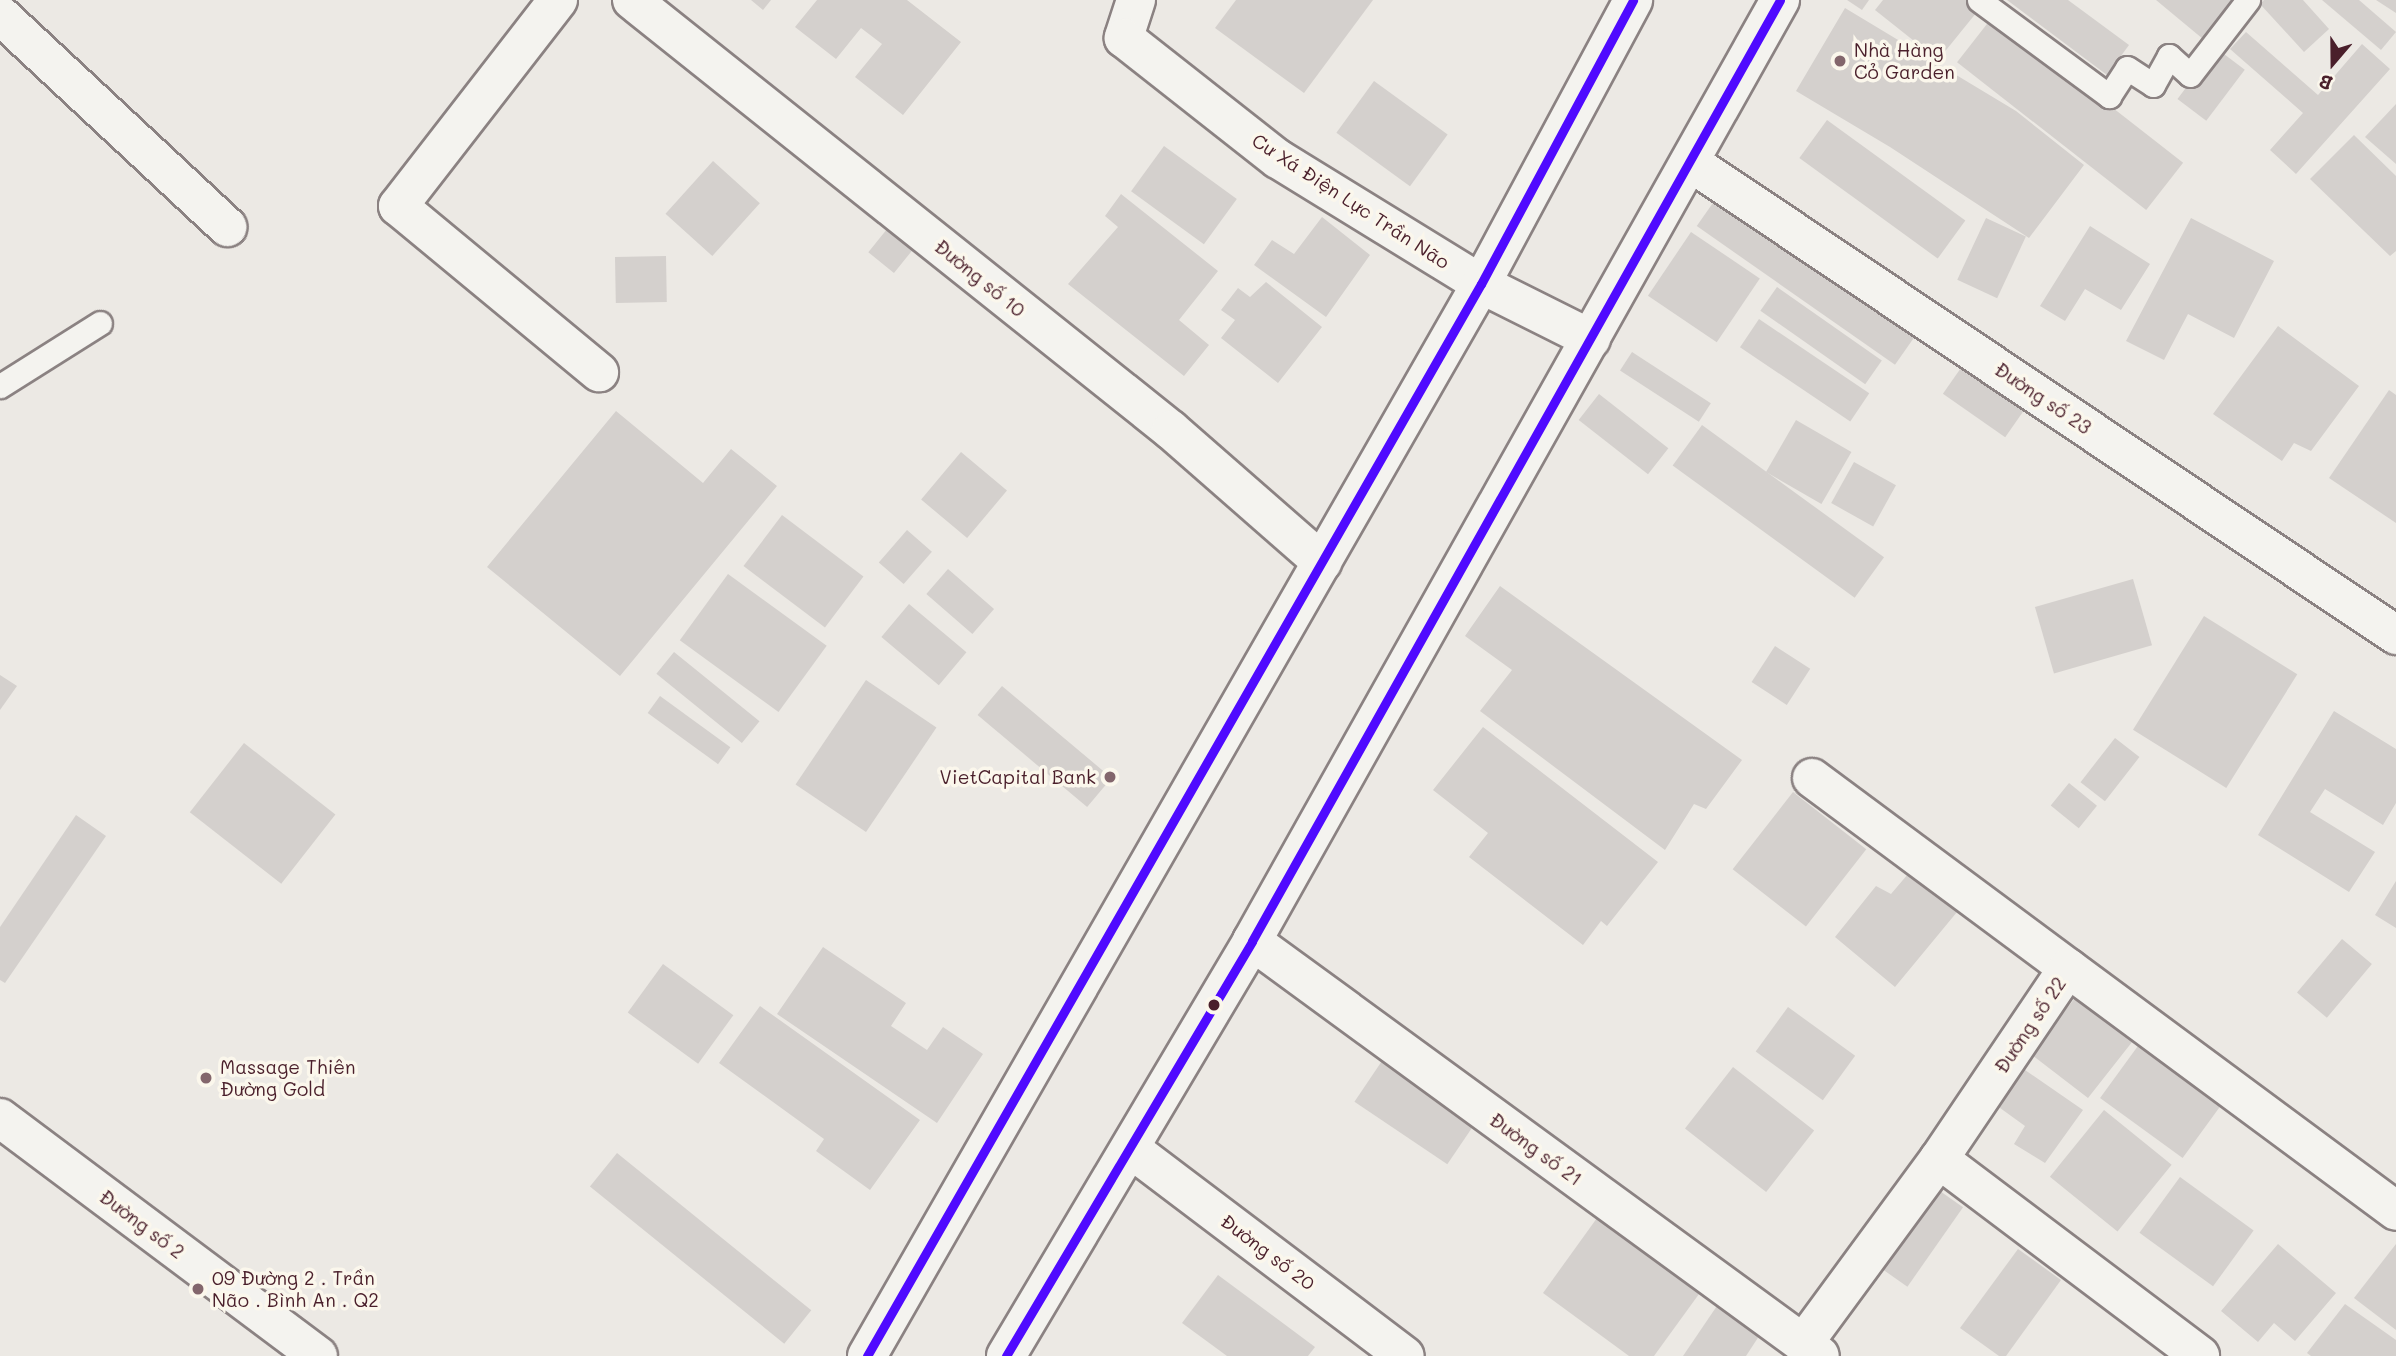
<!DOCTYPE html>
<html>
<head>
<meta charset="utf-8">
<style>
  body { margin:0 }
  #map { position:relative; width:2396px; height:1356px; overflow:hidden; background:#ece9e4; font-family:Mali,sans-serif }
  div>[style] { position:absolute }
  .building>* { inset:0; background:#d4d0cd; transform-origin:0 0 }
  .roads { filter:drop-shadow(2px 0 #8b8282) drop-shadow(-2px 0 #8b8282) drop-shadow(0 2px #8b8282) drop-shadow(0 -2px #8b8282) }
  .lane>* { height:23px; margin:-11.5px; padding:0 11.5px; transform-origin:11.5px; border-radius:11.5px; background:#f4f3ef }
  .street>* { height:38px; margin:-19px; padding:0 19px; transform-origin:19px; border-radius:19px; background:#f4f3ef }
  .secondary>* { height:38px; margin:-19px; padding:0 19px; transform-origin:19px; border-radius:19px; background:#f4f3ef }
  .bus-1>* { height:9px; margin:-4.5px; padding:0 4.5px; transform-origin:4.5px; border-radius:4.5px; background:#4f0aff }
  .dots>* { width:19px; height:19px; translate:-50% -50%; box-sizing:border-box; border:4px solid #fbf7ec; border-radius:50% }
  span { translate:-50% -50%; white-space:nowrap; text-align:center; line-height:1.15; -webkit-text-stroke:7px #fbf7ec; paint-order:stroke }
  .poi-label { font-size:19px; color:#4a1f2b }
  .left { translate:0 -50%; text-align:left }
  .right { translate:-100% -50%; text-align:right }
  .street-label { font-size:19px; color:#4a1f2b }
  .north { position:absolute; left:2298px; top:28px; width:70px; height:70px; -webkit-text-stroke:5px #fbf7ec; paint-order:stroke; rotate:200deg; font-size:19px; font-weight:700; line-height:28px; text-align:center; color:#4a1f2b }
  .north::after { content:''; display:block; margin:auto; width:24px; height:32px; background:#4a1f2b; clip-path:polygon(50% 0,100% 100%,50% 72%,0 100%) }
</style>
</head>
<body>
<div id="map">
  <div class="building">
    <div style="clip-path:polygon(751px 0,771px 0,763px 10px)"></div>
    <div style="clip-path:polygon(817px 0,907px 0,961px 42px,903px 115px,855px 77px,882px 44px,861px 28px,836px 59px,795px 27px)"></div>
    <div style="clip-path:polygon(1236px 0,1373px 0,1304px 93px,1215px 28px)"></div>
    <div style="clip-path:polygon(1847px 0,1869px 0,1862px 10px)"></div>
    <div style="clip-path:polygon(1883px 0,1972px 0,1981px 7px,1938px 60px,1875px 10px)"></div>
    <div style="clip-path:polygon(2007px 0,2068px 0,2129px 45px,2107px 75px)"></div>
    <div style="clip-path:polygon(2156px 0,2246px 0,2209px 44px)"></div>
    <div style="clip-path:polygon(2264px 0,2303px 0,2329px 29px,2304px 52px,2260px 4px)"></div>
    <div style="clip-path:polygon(2322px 0,2359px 0,2396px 32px,2381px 50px)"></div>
    <div style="clip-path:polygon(2376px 0,2396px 0,2396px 13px)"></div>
    <div style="clip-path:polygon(1845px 8px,2016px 111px,2084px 165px,2029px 238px,1890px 147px,1796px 91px)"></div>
    <div style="left:1994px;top:15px;width:240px;height:60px;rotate:38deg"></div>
    <div style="clip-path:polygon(2246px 32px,2318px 95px,2362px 44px,2390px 69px,2296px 174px,2270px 150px,2303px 113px,2230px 49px)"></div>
    <div style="left:2216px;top:48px;width:36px;height:64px;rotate:37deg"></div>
    <div style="left:1374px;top:81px;width:91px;height:64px;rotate:36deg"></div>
    <div style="clip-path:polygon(2396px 104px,2396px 164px,2365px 137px)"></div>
    <div style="left:1827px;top:120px;width:171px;height:47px;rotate:36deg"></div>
    <div style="clip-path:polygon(2354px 135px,2396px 176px,2396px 251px,2390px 256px,2310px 179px)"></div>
    <div style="left:1164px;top:146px;width:90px;height:56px;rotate:36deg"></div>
    <div style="left:713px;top:161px;width:63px;height:71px;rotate:42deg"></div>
    <div style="left:1722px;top:190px;width:242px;height:44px;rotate:35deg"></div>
    <div style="clip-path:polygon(1121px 194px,1218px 271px,1179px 320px,1209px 345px,1184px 376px,1068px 284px,1118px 227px,1105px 216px)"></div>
    <div style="clip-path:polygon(1322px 217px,1370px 255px,1326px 317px,1254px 265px,1272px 240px,1294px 254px)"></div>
    <div style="left:896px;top:218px;width:33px;height:44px;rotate:39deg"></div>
    <div style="left:1986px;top:218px;width:44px;height:68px;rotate:25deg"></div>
    <div style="clip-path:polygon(2191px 218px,2274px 261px,2234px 338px,2188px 314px,2164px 360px,2126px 341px)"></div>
    <div style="clip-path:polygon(2090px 226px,2150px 264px,2121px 310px,2085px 289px,2065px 321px,2040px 306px)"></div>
    <div style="left:1691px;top:232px;width:83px;height:77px;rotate:34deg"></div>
    <div style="left:666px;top:256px;width:46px;height:51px;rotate:89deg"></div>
    <div style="clip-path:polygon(1266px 282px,1322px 327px,1278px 383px,1221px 338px,1235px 320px,1221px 310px,1238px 288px,1250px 297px)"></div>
    <div style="left:1777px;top:287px;width:128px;height:29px;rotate:35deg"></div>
    <div style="left:1759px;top:319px;width:133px;height:34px;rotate:34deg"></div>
    <div style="clip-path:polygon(2278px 326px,2359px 386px,2311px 451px,2294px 443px,2282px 461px,2213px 414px)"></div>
    <div style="left:1632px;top:352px;width:94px;height:22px;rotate:33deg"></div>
    <div style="left:1963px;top:365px;width:76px;height:35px;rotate:35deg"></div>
    <div style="clip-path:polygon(2389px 390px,2396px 395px,2396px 523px,2329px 478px)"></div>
    <div style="left:1599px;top:394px;width:88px;height:33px;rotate:38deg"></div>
    <div style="clip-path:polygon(616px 411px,703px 483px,731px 449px,777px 486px,620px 676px,487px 567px)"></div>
    <div style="left:1796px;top:420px;width:64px;height:60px;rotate:30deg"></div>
    <div style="left:1702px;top:425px;width:225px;height:50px;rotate:36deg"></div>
    <div style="left:961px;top:452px;width:60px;height:62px;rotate:40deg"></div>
    <div style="left:1854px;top:462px;width:48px;height:47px;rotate:29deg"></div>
    <div style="left:782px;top:515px;width:102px;height:64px;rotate:37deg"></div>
    <div style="left:907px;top:530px;width:33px;height:43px;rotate:41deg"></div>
    <div style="left:948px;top:569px;width:61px;height:33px;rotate:41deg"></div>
    <div style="left:728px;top:574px;width:122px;height:82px;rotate:36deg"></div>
    <div style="left:2133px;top:579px;width:69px;height:102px;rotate:74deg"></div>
    <div style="clip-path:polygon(1500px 586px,1742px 760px,1706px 809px,1694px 804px,1665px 850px,1480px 711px,1512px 670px,1465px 636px)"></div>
    <div style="left:909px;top:604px;width:75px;height:43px;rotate:40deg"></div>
    <div style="left:2204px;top:616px;width:110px;height:134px;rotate:32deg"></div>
    <div style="left:1775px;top:646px;width:42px;height:43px;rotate:33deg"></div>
    <div style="left:674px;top:652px;width:110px;height:28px;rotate:39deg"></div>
    <div style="clip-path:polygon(0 675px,17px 686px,0 710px)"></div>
    <div style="left:866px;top:680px;width:85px;height:126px;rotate:34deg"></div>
    <div style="left:1002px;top:686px;width:143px;height:38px;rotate:40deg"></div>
    <div style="left:660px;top:696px;width:87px;height:21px;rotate:36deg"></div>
    <div style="clip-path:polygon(2334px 711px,2396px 749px,2396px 803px,2383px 825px,2325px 789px,2310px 812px,2375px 852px,2349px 892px,2258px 835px)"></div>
    <div style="clip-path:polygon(1483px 727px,1658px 862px,1607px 926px,1601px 921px,1583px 945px,1469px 857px,1488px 833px,1433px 790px)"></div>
    <div style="left:2115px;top:738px;width:31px;height:56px;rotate:38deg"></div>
    <div style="left:244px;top:743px;width:116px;height:88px;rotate:38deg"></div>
    <div style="left:2069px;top:783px;width:36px;height:29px;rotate:39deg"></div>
    <div style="left:1793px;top:792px;width:93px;height:98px;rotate:38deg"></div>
    <div style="clip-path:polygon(76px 815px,106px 836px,5px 983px,0 980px,0 927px)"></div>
    <div style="clip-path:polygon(1908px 874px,1957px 912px,1895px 987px,1835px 937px,1876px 886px,1891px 894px)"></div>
    <div style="clip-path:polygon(2396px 881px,2396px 928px,2375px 915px)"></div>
    <div style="left:2342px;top:939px;width:39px;height:70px;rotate:40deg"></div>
    <div style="clip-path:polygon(823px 947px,906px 1003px,891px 1026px,927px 1050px,943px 1027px,983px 1054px,937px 1123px,777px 1014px)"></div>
    <div style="left:663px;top:964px;width:87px;height:60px;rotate:36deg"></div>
    <div style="clip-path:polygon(2079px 993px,2136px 1037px,2088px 1098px,2023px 1048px,2040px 1026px,2048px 1032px)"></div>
    <div style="clip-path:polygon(760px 1006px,920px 1120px,870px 1190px,816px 1151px,824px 1139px,719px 1063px)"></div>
    <div style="left:1788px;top:1007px;width:83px;height:55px;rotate:36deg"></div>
    <div style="left:2143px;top:1039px;width:102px;height:73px;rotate:36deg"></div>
    <div style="left:1388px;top:1052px;width:112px;height:60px;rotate:34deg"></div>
    <div style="clip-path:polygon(2015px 1063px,2083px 1110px,2045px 1163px,2014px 1144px,2025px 1126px,1989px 1100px)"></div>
    <div style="left:1733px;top:1067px;width:103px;height:78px;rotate:38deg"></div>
    <div style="left:2104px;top:1110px;width:87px;height:86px;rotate:39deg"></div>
    <div style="left:617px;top:1153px;width:250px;height:43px;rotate:39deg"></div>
    <div style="left:2180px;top:1177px;width:91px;height:69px;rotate:36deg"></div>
    <div style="left:1927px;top:1182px;width:44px;height:97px;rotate:35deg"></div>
    <div style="clip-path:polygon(1597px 1218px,1699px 1294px,1654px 1356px,1629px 1356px,1543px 1293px)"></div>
    <div style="clip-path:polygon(2278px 1244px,2336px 1293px,2295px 1341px,2274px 1323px,2258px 1342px,2221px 1311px)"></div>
    <div style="clip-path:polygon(2396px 1244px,2396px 1330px,2354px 1298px)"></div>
    <div style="clip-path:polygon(2018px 1249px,2061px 1280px,2006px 1356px,1999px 1356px,1960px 1328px)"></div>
    <div style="clip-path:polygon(1218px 1275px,1315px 1347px,1308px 1356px,1227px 1356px,1182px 1323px)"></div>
    <div style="clip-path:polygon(1723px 1297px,1765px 1327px,1746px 1356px,1683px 1356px)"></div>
    <div style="clip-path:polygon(2345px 1304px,2396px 1340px,2396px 1356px,2311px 1356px,2307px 1353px)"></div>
  </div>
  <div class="roads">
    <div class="lane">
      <div style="left:1979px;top:0;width:162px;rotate:36.4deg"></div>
      <div style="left:2109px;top:96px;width:33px;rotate:-57deg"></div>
      <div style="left:2127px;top:68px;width:31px;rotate:33deg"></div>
      <div style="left:2153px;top:85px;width:33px;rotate:-61deg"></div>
      <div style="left:2169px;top:56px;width:28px;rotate:42deg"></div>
      <div style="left:2190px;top:75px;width:95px;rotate:-52.3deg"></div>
      <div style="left:0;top:386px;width:118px;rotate:-32.2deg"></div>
    </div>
    <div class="street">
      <div style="left:558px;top:0;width:261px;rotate:127.8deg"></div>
      <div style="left:398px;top:206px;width:261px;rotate:39.6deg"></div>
      <div style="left:632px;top:0;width:690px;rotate:38.58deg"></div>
      <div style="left:1171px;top:430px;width:201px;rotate:41.2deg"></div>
      <div style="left:1136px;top:0;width:40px;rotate:108deg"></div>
      <div style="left:1124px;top:38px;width:196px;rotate:38.2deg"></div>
      <div style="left:1278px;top:159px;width:238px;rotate:31.6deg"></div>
      <div style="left:1481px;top:284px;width:123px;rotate:26.6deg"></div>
      <div style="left:0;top:15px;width:311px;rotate:43deg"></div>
      <div style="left:1690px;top:162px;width:850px;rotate:33.82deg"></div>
      <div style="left:1812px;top:778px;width:319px;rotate:36.6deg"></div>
      <div style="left:1252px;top:941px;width:703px;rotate:36.15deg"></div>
      <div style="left:0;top:1118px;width:397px;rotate:36.8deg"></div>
      <div style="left:1131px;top:1149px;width:343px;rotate:37.1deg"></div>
      <div style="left:1939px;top:1159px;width:327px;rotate:37deg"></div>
      <div style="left:1803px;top:1344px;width:230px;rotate:-53.7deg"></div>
      <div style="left:1939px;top:1159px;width:230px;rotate:-56deg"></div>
      <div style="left:2068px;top:968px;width:408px;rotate:36.5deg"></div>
    </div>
    <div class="secondary">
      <div style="left:867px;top:1356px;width:1235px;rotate:-60.2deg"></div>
      <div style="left:1481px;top:284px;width:322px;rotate:-61.8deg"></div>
      <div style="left:1006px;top:1356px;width:482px;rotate:-59.3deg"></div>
      <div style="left:1252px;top:941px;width:1079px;rotate:-60.7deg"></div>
    </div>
  </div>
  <div class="bus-1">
    <div style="left:867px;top:1356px;width:1235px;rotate:-60.2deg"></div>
    <div style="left:1481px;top:284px;width:322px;rotate:-61.8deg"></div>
    <div style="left:1006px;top:1356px;width:482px;rotate:-59.3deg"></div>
    <div style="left:1252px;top:941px;width:1079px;rotate:-60.7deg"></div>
  </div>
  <div class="dots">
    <div style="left:1840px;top:61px;background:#83666c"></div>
    <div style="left:1110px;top:777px;background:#83666c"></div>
    <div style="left:1214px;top:1005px;background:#4a1f2b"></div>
    <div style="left:206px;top:1078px;background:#83666c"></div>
    <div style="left:198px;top:1289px;background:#83666c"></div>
  </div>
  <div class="poi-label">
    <span class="left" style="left:1854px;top:61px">Nhà Hàng<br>Cỏ Garden</span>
    <span class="right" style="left:1096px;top:777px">VietCapital Bank</span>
    <span class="left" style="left:220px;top:1078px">Massage Thiên<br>Đường Gold</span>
    <span class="left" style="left:212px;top:1289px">09 Đường 2 . Trần<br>Não . Bình An . Q2</span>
  </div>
  <div class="street-label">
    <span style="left:1351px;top:201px;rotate:33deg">Cư Xá Điện Lực Trần Não</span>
    <span style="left:980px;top:278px;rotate:39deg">Đường số 10</span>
    <span style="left:2043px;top:398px;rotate:34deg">Đường số 23</span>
    <span style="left:2030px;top:1025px;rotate:-56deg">Đường số 22</span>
    <span style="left:1536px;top:1149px;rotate:36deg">Đường số 21</span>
    <span style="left:142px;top:1224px;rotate:37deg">Đường số 2</span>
    <span style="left:1268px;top:1252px;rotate:37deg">Đường số 20</span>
  </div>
  <div class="north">B</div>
</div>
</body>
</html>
